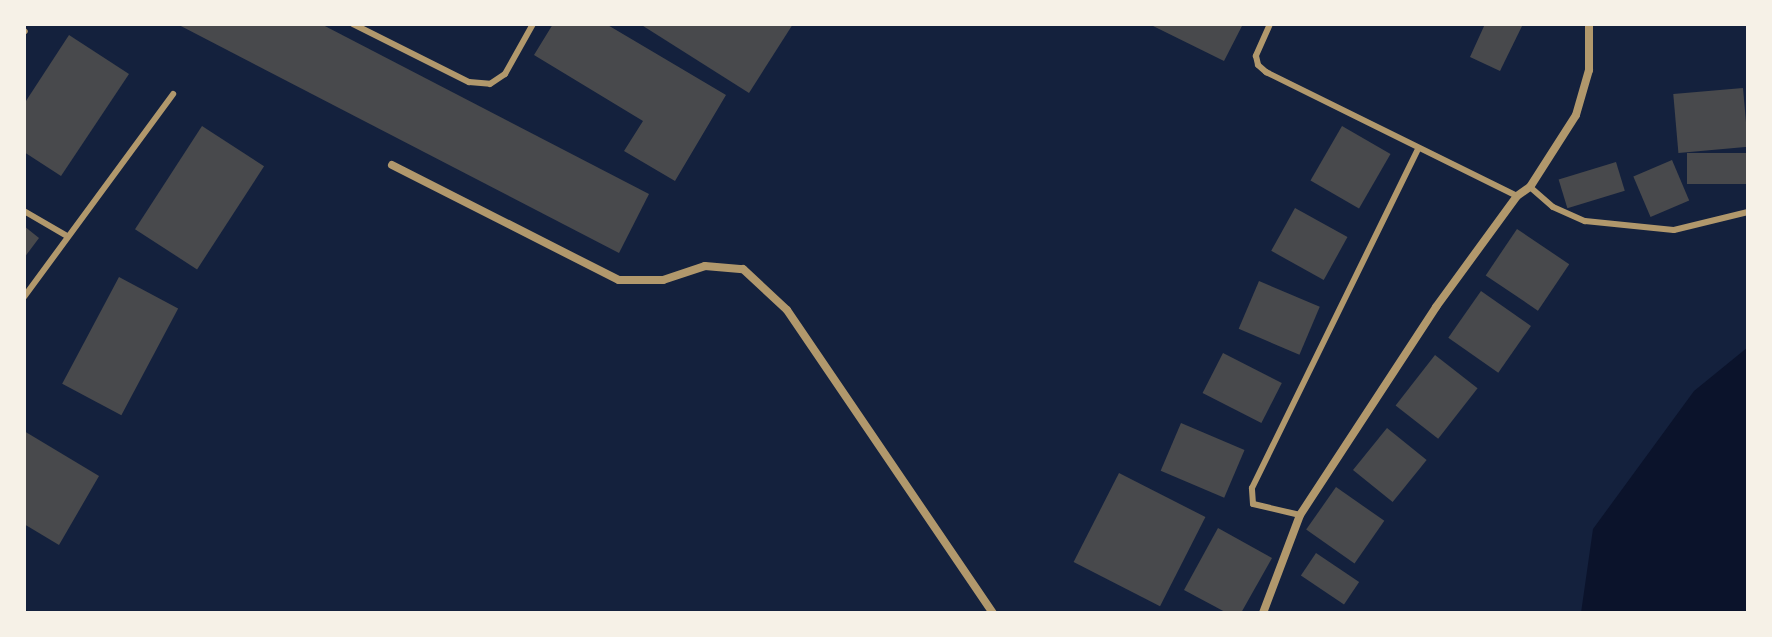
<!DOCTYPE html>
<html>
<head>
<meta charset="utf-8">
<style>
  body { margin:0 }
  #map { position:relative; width:1772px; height:637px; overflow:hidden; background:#14213d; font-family:"DM Sans",sans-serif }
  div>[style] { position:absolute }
  .water>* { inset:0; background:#0b132b }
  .building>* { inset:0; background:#48494c; transform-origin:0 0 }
  .service>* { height:6px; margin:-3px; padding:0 3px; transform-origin:3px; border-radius:3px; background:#b1986c }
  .minor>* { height:8px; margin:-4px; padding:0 4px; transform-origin:4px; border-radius:4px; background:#b1986c }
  span { translate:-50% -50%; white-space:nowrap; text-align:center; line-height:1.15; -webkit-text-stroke:7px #f6f1e7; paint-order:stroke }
  .frame { position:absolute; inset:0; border:26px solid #f6f1e7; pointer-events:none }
</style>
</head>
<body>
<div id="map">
  <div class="water">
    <div style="clip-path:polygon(1748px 347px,1748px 613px,1581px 613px,1593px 529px,1694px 391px)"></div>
  </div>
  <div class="building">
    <div style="clip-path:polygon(177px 24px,321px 24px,649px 194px,619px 253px)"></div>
    <div style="clip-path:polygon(553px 24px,606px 24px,726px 95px,675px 181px,624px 151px,643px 121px,534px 55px)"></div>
    <div style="clip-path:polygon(640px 24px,793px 24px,749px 93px)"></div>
    <div style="clip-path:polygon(1149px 24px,1243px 24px,1224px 61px)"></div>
    <div style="clip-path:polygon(1485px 24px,1523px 24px,1500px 71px,1470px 57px)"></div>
    <div style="clip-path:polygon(69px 35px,129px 74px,61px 176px,24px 152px,24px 104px)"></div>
    <div style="left:1743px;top:88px;width:59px;height:70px;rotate:85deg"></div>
    <div style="left:202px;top:126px;width:74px;height:123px;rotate:33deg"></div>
    <div style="left:1342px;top:126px;width:56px;height:63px;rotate:30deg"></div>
    <div style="left:1748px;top:153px;width:31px;height:61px;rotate:90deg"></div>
    <div style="left:1672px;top:160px;width:44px;height:42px;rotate:67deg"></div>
    <div style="left:1616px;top:162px;width:30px;height:60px;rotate:73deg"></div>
    <div style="left:1295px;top:208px;width:60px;height:49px;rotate:29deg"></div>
    <div style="clip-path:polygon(24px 226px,39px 238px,24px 258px)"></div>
    <div style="left:1517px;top:229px;width:63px;height:56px;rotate:34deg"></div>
    <div style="left:119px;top:277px;width:67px;height:121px;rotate:28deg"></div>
    <div style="left:1259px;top:281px;width:66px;height:52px;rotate:23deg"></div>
    <div style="left:1481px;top:291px;width:61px;height:57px;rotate:35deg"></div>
    <div style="left:1223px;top:353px;width:66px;height:45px;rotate:27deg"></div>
    <div style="left:1435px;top:355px;width:54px;height:64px;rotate:38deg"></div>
    <div style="left:1181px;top:423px;width:69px;height:52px;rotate:23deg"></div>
    <div style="left:1387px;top:428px;width:51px;height:54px;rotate:39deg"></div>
    <div style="clip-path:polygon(24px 431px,99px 476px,59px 545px,24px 524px)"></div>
    <div style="left:1119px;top:473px;width:97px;height:100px;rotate:27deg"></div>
    <div style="left:1336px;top:487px;width:59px;height:52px;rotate:35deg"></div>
    <div style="clip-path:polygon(1218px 528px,1272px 558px,1241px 613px,1227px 613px,1184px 590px)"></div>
    <div style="left:1316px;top:553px;width:52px;height:27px;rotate:34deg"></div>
  </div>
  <div class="service">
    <div style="left:353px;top:24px;width:130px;rotate:26.6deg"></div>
    <div style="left:469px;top:82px;width:21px;rotate:5deg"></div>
    <div style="left:490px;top:84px;width:18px;rotate:-34deg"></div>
    <div style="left:505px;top:74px;width:57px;rotate:-60.8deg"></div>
    <div style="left:1270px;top:24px;width:35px;rotate:114deg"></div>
    <div style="left:1256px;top:56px;width:9px;rotate:77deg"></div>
    <div style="left:1258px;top:65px;width:11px;rotate:41deg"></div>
    <div style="left:1266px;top:72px;width:280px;rotate:26.3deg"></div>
    <div style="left:24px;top:32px;width:1px;rotate:-45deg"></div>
    <div style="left:1530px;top:187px;width:30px;rotate:41deg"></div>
    <div style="left:1553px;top:207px;width:35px;rotate:24deg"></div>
    <div style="left:1585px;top:221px;width:89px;rotate:5.8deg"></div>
    <div style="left:1674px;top:230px;width:76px;rotate:-13.7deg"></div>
    <div style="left:24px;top:211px;width:50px;rotate:30.2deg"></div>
    <div style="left:24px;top:297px;width:252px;rotate:-53.7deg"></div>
    <div style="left:1300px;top:515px;width:48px;rotate:-166.8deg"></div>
    <div style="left:1253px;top:504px;width:16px;rotate:-94deg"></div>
    <div style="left:1252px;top:488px;width:377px;rotate:-63.9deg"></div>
  </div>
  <div class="minor">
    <div style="left:392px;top:165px;width:254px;rotate:26.9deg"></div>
    <div style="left:619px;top:280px;width:44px"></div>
    <div style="left:663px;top:280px;width:44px;rotate:-18.4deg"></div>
    <div style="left:705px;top:266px;width:38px;rotate:5deg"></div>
    <div style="left:743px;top:269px;width:60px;rotate:43deg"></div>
    <div style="left:787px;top:310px;width:366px;rotate:55.8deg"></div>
    <div style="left:1263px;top:613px;width:105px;rotate:-69.3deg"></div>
    <div style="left:1300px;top:515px;width:249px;rotate:-56.8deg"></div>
    <div style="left:1436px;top:307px;width:137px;rotate:-53.9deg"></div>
    <div style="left:1517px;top:196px;width:16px;rotate:-35deg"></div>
    <div style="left:1530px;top:187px;width:85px;rotate:-57.4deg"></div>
    <div style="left:1576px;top:115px;width:47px;rotate:-73.9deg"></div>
    <div style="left:1589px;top:70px;width:46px;rotate:-90deg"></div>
  </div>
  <div class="frame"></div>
</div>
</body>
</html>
